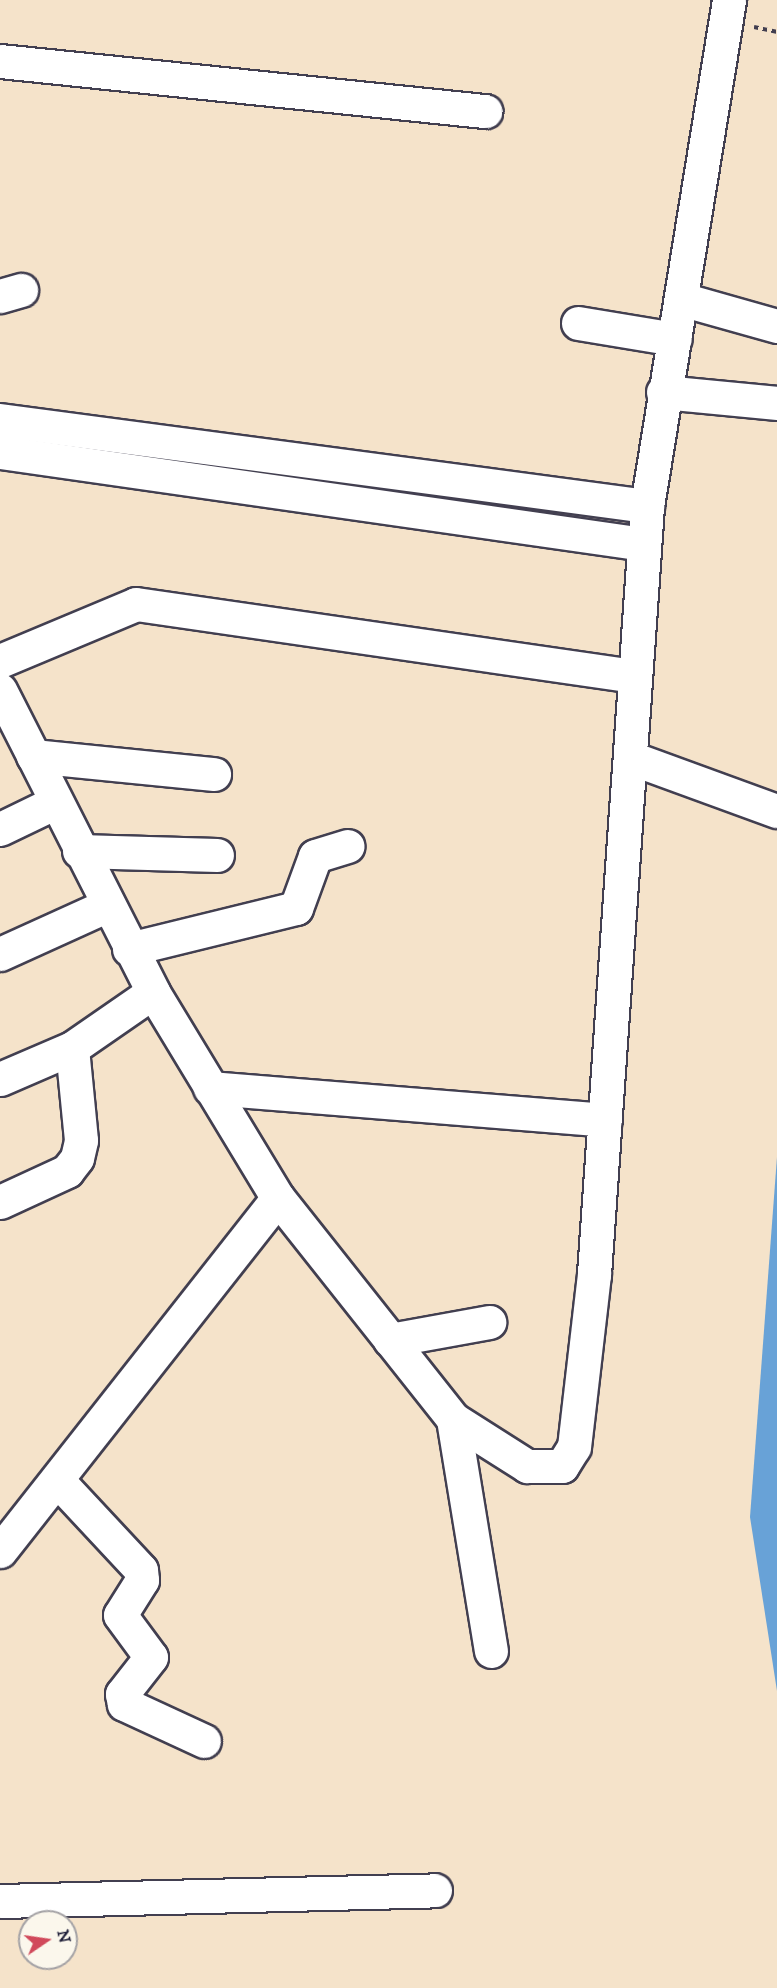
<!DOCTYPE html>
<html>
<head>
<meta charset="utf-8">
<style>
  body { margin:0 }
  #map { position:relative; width:777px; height:1988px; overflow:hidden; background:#f5e3ca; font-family:"IM FELL DW Pica",serif }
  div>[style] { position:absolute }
  .water>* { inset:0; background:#68a2d7 }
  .path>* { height:4px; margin-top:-2px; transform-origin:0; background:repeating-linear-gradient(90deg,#423f50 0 4.5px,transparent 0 9px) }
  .roads { filter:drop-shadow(2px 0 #423f50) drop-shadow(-2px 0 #423f50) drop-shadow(0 2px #423f50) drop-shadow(0 -2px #423f50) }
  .minor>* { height:33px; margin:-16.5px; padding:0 16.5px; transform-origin:16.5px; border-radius:16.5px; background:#fff }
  span { translate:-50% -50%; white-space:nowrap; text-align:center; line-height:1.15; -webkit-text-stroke:4.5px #fbf7ec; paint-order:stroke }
  .north { position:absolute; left:18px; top:1910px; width:60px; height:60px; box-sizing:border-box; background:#fbf7ec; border:2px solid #a4a2a5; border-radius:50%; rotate:77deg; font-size:16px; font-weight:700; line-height:24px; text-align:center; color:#22223b }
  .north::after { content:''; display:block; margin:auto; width:21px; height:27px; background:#d1495b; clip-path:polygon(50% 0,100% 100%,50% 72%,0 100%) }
</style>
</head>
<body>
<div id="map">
  <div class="water">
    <div style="clip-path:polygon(777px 1157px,777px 1691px,750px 1517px)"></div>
  </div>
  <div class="path">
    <div style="left:754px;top:27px;width:24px;rotate:12deg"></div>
  </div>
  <div class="roads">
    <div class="minor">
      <div style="left:0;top:61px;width:488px;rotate:5.9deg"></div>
      <div style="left:0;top:296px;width:22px;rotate:-16deg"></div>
      <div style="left:681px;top:299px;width:100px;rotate:15.7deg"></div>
      <div style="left:578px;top:323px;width:98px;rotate:9.4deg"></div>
      <div style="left:663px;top:392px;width:115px;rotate:5.5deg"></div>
      <div style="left:0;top:420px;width:653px;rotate:7.57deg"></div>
      <div style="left:0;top:452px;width:650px;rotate:8.14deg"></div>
      <div style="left:0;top:661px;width:147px;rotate:-22.7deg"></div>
      <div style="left:136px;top:604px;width:503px;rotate:8.23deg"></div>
      <div style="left:0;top:690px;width:339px;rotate:63.1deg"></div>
      <div style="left:153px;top:992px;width:241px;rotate:58.8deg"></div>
      <div style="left:278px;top:1198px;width:282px;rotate:51.6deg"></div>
      <div style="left:453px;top:1419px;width:88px;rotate:32.4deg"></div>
      <div style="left:527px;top:1466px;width:35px"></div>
      <div style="left:562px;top:1466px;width:22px;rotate:-58deg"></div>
      <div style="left:574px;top:1447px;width:174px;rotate:-83.4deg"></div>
      <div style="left:594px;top:1274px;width:770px;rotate:-86.05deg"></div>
      <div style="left:647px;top:506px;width:513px;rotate:-80.79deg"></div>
      <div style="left:33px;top:756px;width:182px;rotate:5.7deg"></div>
      <div style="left:631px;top:758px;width:155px;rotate:20deg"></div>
      <div style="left:0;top:829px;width:60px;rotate:-25.7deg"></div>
      <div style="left:79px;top:851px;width:138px;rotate:1.7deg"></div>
      <div style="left:129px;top:949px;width:172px;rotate:-13.8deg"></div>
      <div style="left:296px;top:908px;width:55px;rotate:-69.9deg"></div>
      <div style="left:315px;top:856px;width:34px;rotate:-17deg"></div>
      <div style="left:0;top:954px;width:116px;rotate:-24.4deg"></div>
      <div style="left:0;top:1079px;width:78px;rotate:-23.3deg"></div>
      <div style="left:72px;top:1048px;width:98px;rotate:-34.7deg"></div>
      <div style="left:210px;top:1088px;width:396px;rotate:4.6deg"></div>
      <div style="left:0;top:1202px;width:74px;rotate:-24.8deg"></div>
      <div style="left:67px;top:1171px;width:16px;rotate:-52deg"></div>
      <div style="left:77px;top:1158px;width:18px;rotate:-77deg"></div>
      <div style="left:81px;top:1140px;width:92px;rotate:-95.6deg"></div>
      <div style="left:390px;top:1340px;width:101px;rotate:-10.3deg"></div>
      <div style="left:453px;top:1419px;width:235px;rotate:80.7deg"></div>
      <div style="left:59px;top:1482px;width:120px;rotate:47deg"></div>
      <div style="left:141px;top:1570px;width:10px;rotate:84deg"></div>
      <div style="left:142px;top:1580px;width:41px;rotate:122.2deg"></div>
      <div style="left:120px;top:1615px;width:52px;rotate:53.6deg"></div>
      <div style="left:151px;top:1657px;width:47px;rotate:128.1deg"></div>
      <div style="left:122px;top:1694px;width:10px;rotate:79deg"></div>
      <div style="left:124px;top:1704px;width:88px;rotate:24.8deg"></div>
      <div style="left:0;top:1551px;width:449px;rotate:-51.8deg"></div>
      <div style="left:0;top:1901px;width:435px;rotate:-1.4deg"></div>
    </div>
  </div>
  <div class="north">N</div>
</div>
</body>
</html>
